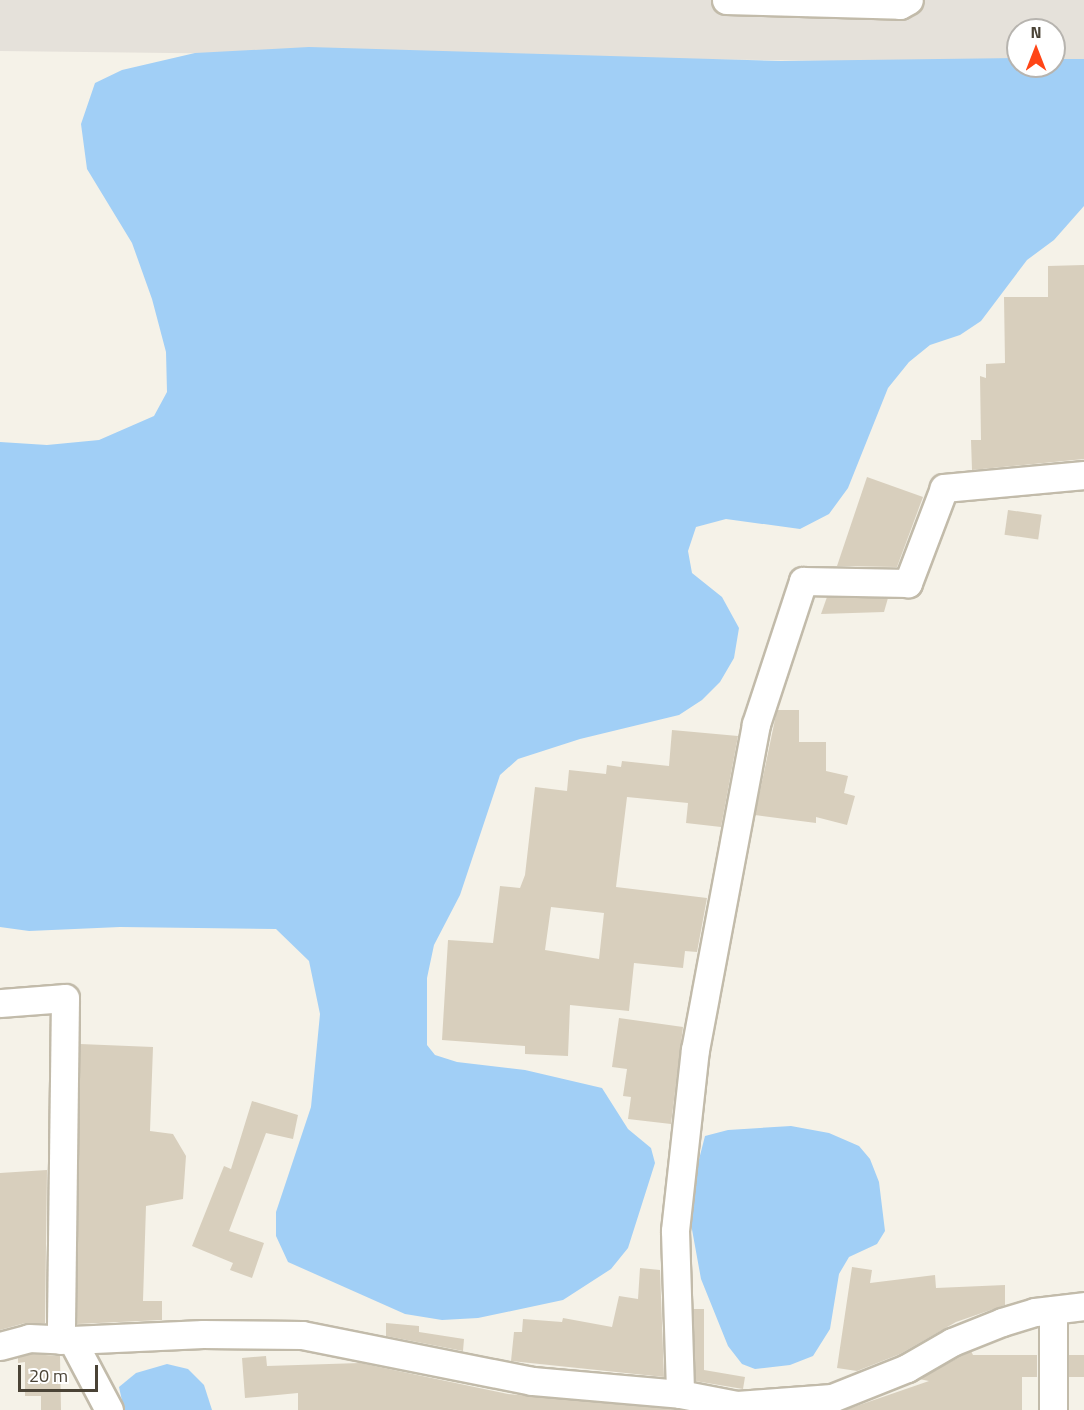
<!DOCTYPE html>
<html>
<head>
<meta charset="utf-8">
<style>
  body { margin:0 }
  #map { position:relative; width:1084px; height:1410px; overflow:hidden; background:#f5f2e8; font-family:"Titillium Web",sans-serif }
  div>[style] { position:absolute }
  .industrial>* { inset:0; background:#e5e1da }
  .water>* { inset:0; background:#a1cff6 }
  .building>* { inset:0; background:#d8cfbd; transform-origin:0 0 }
  .roads { filter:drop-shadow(2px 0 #c2bbaa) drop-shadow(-2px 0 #c2bbaa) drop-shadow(0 2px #c2bbaa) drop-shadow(0 -2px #c2bbaa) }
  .minor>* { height:27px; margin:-13.5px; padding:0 13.5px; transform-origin:13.5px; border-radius:13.5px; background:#fff }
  span { translate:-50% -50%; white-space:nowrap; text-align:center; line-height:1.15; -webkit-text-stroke:4.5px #fff; paint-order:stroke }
  .north { position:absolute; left:1006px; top:18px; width:60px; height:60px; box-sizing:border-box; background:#fff; border:2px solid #b7b4af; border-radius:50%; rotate:0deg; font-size:16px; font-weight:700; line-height:24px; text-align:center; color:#4a4336 }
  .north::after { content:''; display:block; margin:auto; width:21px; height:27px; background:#ff4516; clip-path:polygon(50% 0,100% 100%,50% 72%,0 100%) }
  .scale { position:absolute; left:18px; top:1365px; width:80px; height:27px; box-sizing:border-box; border:3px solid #4a4336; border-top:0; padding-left:8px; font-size:18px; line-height:21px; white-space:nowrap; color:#4a4336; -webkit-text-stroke:4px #fff; paint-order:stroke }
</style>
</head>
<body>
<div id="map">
  <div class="industrial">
    <div style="clip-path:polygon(0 0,1084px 0,1084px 63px,1054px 63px,1054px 30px,1018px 30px,1018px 63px,0 51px)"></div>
  </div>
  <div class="water">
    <div style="clip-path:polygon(309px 47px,781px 61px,1018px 58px,1018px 66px,1054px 66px,1054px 59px,1084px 59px,1084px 206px,1054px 240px,1027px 260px,981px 321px,960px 335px,930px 345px,909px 362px,888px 388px,848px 488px,829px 514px,800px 529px,726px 519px,696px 527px,688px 551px,692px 573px,722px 597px,739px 628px,734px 658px,720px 682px,702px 700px,679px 715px,580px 739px,518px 759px,500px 775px,460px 895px,434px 945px,427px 978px,427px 1045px,435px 1055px,457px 1062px,525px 1070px,602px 1088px,628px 1129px,651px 1148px,655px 1163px,628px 1248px,611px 1269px,563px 1300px,478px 1318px,442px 1320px,405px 1314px,288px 1262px,276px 1236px,276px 1212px,311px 1107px,320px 1014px,309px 961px,276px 929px,120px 927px,29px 931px,0 927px,0 442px,47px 445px,99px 440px,154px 416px,167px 392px,166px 352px,152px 299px,132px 243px,87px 169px,81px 124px,95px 83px,122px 70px,195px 53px)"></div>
    <div style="clip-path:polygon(791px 1126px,829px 1133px,859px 1146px,870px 1159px,879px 1182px,885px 1231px,877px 1244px,849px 1257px,839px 1274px,830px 1329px,813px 1356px,790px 1365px,755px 1369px,742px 1364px,728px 1346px,701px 1279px,691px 1224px,695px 1175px,705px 1136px,728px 1130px)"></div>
    <div style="clip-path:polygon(167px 1364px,188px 1369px,204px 1385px,212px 1410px,124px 1410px,119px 1387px,136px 1373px)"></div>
  </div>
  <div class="building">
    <div style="clip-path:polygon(1084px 265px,1084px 459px,972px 470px,971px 440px,981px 440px,980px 376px,986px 378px,986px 364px,1005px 363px,1004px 297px,1048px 297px,1048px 266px)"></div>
    <div style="clip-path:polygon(867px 477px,923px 497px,897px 567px,837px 566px)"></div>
    <div style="left:1008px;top:510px;width:34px;height:25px;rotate:8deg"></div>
    <div style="clip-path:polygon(827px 597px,888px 598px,884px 612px,821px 614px)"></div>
    <div style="clip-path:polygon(777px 710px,799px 710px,799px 742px,826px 742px,826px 771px,848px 776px,844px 793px,855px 796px,847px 825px,816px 817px,816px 823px,755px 815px)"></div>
    <div style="clip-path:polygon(evenodd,672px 730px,738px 736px,721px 827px,686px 823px,688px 803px,627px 797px,616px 887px,707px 898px,697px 952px,685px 951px,683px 968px,634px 963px,629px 1011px,570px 1005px,568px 1056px,525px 1054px,525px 1046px,442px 1040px,448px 940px,493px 943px,500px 886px,520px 888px,525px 875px,535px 787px,567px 791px,569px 770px,606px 774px,607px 765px,621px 767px,622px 761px,669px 766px,672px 730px,551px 907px,604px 913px,599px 959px,545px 950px,551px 907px)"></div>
    <div style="clip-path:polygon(619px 1018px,683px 1027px,671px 1124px,628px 1119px,631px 1097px,623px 1096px,627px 1069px,612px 1067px)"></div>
    <div style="clip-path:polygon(80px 1044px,153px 1047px,150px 1131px,173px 1134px,186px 1156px,183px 1199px,146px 1206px,143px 1301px,162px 1301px,162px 1320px,77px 1324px)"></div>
    <div style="clip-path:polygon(252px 1101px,298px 1115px,293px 1139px,266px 1133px,229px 1231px,264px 1243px,252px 1278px,230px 1270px,233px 1263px,192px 1246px,224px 1166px,231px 1169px)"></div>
    <div style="clip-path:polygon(47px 1170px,45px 1323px,25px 1323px,0 1330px,0 1173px)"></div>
    <div style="clip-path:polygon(852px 1267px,872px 1270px,870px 1283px,935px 1275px,936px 1288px,1005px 1285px,1005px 1305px,956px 1322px,900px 1354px,857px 1371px,837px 1368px)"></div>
    <div style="clip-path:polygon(640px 1268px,660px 1270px,664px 1377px,511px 1361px,514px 1332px,522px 1332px,523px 1319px,562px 1322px,563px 1318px,612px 1327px,619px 1296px,638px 1299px)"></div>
    <div style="clip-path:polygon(693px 1309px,704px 1309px,704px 1370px,745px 1377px,743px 1389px,695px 1381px)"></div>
    <div style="clip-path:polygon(386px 1323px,419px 1326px,419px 1332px,464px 1339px,463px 1351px,386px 1336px)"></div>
    <div style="clip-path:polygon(971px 1351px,973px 1355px,1037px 1355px,1037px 1377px,1022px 1377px,1022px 1410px,845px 1410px,929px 1381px,919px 1379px)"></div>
    <div style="clip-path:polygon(31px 1354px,60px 1356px,61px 1410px,41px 1410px,41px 1396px,25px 1396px,25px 1362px,18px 1363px,18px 1358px)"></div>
    <div style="left:1069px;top:1355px;width:15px;height:22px"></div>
    <div style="clip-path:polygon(266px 1356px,267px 1366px,360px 1363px,508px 1394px,680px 1410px,298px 1410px,298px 1393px,245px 1398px,242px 1358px)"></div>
  </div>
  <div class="roads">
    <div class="minor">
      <div style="left:726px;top:0;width:174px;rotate:1.6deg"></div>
      <div style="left:900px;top:5px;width:10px;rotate:-29deg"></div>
      <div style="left:1084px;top:475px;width:141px;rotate:174.7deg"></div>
      <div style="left:944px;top:488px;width:102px;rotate:110.8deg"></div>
      <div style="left:908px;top:583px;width:105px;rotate:-178.9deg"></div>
      <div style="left:803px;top:581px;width:151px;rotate:108.2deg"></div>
      <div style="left:756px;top:724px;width:331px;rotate:100.6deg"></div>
      <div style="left:695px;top:1049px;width:183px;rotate:96.3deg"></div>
      <div style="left:675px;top:1231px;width:163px;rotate:88.2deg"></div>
      <div style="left:680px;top:1394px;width:58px;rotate:10.9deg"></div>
      <div style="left:737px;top:1405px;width:95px;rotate:-4.2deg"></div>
      <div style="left:832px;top:1398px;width:81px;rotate:-21.8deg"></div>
      <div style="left:907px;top:1368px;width:52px;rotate:-30deg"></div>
      <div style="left:952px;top:1342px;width:54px;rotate:-21.8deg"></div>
      <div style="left:1002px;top:1322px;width:34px;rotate:-17deg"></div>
      <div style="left:1035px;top:1312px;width:49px;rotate:-7deg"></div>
      <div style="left:0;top:1003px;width:65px;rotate:-4.4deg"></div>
      <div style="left:65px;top:998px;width:342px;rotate:90.7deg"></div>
      <div style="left:1053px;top:1310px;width:100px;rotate:90deg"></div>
      <div style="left:72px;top:1340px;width:131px;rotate:-2.6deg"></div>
      <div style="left:203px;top:1334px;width:99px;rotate:0.6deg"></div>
      <div style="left:302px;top:1335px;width:235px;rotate:11.3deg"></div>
      <div style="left:532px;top:1381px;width:149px;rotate:5deg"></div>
      <div style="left:0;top:1346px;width:30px;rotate:-15deg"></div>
      <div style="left:29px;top:1338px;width:43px;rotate:2.7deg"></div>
      <div style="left:72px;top:1340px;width:79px;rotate:62.1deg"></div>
    </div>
  </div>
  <div class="north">N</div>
  <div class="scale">20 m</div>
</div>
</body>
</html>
